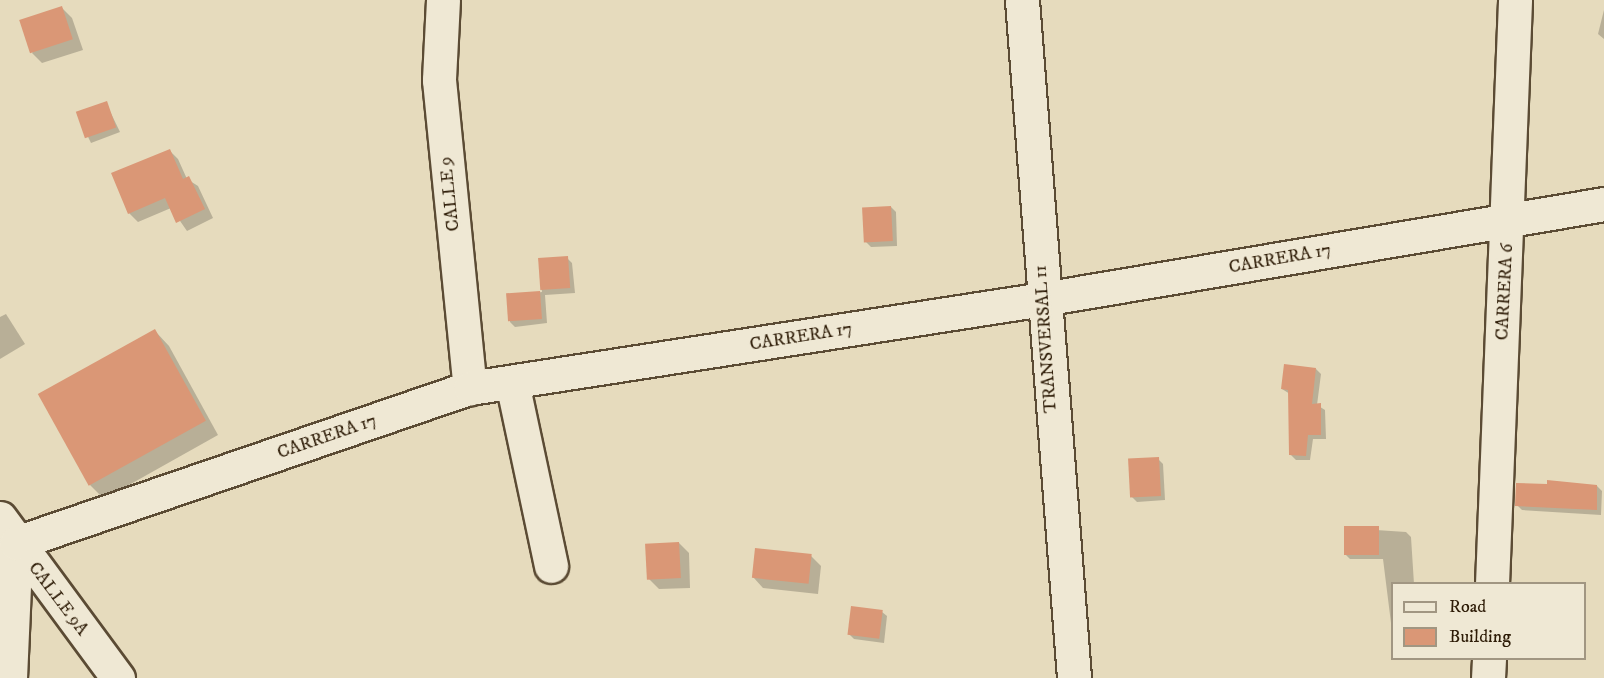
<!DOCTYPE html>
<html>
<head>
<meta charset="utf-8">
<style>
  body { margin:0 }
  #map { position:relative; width:1604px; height:678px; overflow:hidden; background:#e6dbbd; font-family:"IM FELL DW Pica",serif }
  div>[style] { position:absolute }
  .shadow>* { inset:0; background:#0003 }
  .building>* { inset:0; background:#da9776; transform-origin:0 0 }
  .roads { filter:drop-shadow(2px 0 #5b4b34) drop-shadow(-2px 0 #5b4b34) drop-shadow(0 2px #5b4b34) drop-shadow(0 -2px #5b4b34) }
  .minor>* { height:33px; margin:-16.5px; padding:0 16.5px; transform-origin:16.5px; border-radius:16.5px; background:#efe8d4 }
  span { translate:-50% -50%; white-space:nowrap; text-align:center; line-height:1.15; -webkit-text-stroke:4.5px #efe8d4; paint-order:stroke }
  .street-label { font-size:18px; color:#2d1b06 }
  .legend { position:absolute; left:1391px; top:582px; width:195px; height:78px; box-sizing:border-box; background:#efe8d4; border:2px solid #a19682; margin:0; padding:8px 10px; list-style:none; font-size:18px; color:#2d1b06 }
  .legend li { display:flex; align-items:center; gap:12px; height:30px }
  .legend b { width:30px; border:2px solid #a19682 }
</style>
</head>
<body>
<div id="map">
  <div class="shadow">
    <div style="clip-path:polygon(62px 8px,72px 18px,83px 50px,42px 63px,32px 53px)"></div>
    <div style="clip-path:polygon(1604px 10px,1604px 39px,1598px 34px)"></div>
    <div style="clip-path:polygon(106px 103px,120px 132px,91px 143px,77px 114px)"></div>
    <div style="clip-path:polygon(169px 150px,178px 159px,187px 179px,198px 186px,213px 218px,187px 231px,171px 208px,138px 222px,129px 213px)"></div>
    <div style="clip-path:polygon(891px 207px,896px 212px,897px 246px,871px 247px,866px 242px)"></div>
    <div style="clip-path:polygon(567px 258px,572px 263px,575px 293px,545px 295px,547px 323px,515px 327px,510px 322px,508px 296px,542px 292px,539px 261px)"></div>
    <div style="clip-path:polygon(6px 314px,25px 344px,0 359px,0 317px)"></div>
    <div style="clip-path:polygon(155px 331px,169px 346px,218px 435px,104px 499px,90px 485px)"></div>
    <div style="clip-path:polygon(1316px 369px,1321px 374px,1317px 405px,1325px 410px,1326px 439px,1313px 439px,1310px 460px,1296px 460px,1291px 455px,1290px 394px,1282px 389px)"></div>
    <div style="clip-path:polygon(1158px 459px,1163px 464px,1165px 500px,1137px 502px,1132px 497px)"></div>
    <div style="clip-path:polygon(1549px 481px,1597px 486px,1602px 491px,1601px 515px,1522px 510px,1517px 505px,1548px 485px)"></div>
    <div style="clip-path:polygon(1346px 528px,1406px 532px,1411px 537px,1414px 584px,1392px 584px,1392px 631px,1383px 559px,1350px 559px,1345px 554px)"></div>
    <div style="clip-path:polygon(679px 543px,689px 553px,690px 588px,659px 589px,648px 578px)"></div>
    <div style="clip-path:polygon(811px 556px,821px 566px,818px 594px,763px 588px,753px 577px)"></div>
    <div style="clip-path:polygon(882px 612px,887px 616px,884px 643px,854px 639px,849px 634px)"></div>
  </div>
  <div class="building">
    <div style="left:62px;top:6px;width:35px;height:45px;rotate:72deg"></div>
    <div style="left:107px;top:101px;width:28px;height:33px;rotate:71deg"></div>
    <div style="clip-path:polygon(170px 149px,183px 179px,189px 176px,205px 209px,176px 223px,165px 198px,128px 214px,111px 173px)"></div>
    <div style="left:891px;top:206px;width:35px;height:29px;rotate:87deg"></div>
    <div style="left:568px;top:256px;width:32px;height:30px;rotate:86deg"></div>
    <div style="left:540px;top:291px;width:28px;height:34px;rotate:86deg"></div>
    <div style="left:155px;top:329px;width:105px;height:134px;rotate:61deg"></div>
    <div style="clip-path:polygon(1284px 364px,1316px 368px,1312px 404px,1321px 403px,1321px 435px,1308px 435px,1306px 456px,1289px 455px,1288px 390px,1281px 389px)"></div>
    <div style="left:1159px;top:457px;width:39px;height:31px;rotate:87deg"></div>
    <div style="clip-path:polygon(1547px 480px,1597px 485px,1597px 510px,1515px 506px,1516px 483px,1547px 484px)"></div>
    <div style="left:1344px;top:526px;width:35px;height:29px"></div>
    <div style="left:679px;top:542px;width:36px;height:34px;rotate:87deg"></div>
    <div style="left:755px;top:548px;width:57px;height:30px;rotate:6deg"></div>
    <div style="left:851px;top:606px;width:32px;height:29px;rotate:7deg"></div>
  </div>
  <div class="roads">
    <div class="minor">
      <div style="left:443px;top:0;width:80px;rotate:92.9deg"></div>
      <div style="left:439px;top:80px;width:310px;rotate:84.3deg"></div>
      <div style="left:1022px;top:0;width:680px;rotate:85.61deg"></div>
      <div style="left:512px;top:382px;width:188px;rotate:78deg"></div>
      <div style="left:0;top:518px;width:199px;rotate:53.6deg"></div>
      <div style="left:1492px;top:584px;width:584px;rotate:-87.74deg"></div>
      <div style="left:10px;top:678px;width:135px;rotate:-87.5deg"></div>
      <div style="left:16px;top:543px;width:480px;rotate:-18.9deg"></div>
      <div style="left:470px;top:388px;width:580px;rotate:-8.83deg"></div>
      <div style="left:1043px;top:299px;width:569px;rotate:-9.61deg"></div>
      <div style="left:1488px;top:678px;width:20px;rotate:-87deg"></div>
    </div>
  </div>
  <div class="street-label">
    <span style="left:450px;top:194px;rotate:-96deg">CALLE 9</span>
    <span style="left:1280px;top:259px;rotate:-10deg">CARRERA 17</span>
    <span style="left:1505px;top:292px;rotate:-87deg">CARRERA 6</span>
    <span style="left:801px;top:337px;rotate:-9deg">CARRERA 17</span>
    <span style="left:1046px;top:339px;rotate:-94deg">TRANSVERSAL 11</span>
    <span style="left:327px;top:437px;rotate:-19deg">CARRERA 17</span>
    <span style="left:58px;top:599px;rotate:53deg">CALLE 9A</span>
  </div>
  <ul class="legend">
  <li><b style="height:8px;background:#efe8d4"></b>Road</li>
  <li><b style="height:16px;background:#da9776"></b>Building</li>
  </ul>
</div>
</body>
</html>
